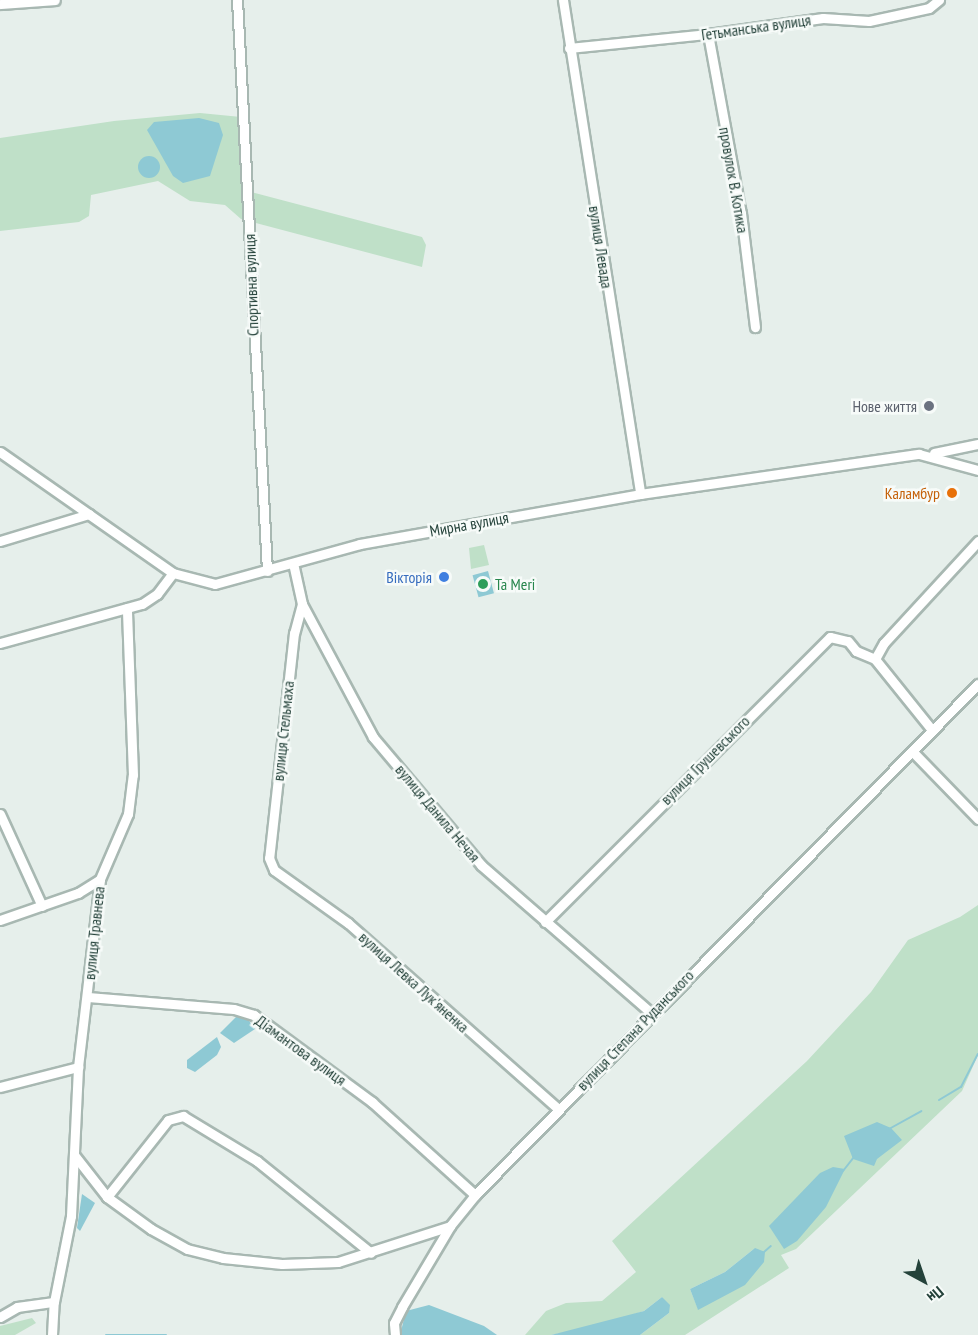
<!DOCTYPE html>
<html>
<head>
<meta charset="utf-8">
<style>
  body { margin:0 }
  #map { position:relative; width:978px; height:1335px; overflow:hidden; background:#e6efeb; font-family:"PT Sans Narrow",sans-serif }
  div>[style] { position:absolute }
  .green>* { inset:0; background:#bfe0c8 }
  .water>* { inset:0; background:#8ec9d4; transform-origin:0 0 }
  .round { border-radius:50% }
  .stream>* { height:2px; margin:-1px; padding:0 1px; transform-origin:1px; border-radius:1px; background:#8ec9d4 }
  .roads { filter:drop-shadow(2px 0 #a8b8b2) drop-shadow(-2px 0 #a8b8b2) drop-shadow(0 2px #a8b8b2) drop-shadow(0 -2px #a8b8b2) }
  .minor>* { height:9px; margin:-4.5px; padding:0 4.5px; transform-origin:4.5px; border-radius:4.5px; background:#fff }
  .dots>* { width:16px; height:16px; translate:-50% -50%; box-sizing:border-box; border:3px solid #f7fbf9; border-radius:50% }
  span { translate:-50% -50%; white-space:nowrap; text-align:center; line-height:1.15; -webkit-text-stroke:5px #f7fbf9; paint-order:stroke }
  .street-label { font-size:16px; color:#24423a }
  .worship-label { font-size:16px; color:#5b616d }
  .right { translate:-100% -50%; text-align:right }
  .food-label { font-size:16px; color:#c56008 }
  .shop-label { font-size:16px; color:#366cbe }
  .leisure-label { font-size:16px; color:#27864d }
  .left { translate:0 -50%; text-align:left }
  .north { position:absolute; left:894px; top:1251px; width:60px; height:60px; -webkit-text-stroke:4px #f7fbf9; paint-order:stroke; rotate:140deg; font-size:16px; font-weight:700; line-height:24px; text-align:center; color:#24423a }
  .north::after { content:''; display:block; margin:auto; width:21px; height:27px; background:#24423a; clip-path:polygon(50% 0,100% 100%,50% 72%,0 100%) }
</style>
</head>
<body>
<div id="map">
  <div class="green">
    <div style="clip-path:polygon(200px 113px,241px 117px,247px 191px,422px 237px,426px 245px,422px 267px,241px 219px,225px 205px,190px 201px,158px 181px,91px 195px,89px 216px,79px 222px,0 231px,0 138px,114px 121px)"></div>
    <div style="clip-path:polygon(484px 545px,489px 565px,471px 569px,469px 548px)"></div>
    <div style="clip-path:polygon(evenodd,978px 905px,978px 1055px,962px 1091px,796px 1249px,781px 1255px,789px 1268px,685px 1335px,640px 1335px,669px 1313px,662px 1297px,644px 1311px,600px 1325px,551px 1335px,525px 1335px,546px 1311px,566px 1303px,602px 1301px,636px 1272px,612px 1241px,807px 1061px,871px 992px,908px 940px,960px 917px,978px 905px,755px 1248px,698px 1309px,690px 1289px,725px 1272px,755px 1248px)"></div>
    <div style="clip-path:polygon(32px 1318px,36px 1323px,15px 1335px,0 1335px,0 1326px)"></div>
  </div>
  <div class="water">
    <div style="clip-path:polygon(199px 118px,219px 123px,223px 135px,210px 176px,183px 183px,173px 176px,147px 130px,154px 122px)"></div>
    <div class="round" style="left:138px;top:156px;width:22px;height:22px"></div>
    <div style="left:488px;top:571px;width:23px;height:16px;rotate:75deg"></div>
    <div style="clip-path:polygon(245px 1015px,255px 1029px,234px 1043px,220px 1033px,237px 1016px)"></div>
    <div style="clip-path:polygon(217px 1037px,221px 1047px,217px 1055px,195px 1072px,187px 1068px,187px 1060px)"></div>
    <div style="clip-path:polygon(877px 1122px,891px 1128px,902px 1140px,877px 1159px,874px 1166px,853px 1159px,844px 1136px)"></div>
    <div style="clip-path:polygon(833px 1167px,845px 1169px,826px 1207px,797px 1241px,784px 1249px,769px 1226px,820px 1173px)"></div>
    <div style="clip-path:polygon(82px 1194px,95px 1203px,80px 1231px,77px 1228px)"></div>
    <div style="clip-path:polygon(755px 1248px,765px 1252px,764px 1262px,745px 1285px,698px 1310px,690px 1289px,725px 1272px)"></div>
    <div style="clip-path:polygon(662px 1297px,670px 1305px,669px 1313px,640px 1335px,551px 1335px,644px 1311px)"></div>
    <div style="clip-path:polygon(429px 1305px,484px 1326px,497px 1335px,400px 1335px,406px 1311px)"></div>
  </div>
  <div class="stream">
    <div style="left:939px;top:1100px;width:26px;rotate:-31deg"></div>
    <div style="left:961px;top:1087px;width:37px;rotate:-63deg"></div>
    <div style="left:889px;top:1129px;width:37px;rotate:-29deg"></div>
    <div style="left:843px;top:1171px;width:18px;rotate:-52deg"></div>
    <div style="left:764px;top:1252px;width:9px;rotate:-41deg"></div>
    <div style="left:106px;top:1335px;width:60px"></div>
  </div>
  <div class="roads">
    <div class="minor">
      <div style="left:237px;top:0;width:572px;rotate:86.99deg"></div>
      <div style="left:563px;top:0;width:500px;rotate:81.1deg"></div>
      <div style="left:0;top:4px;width:55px;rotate:-4.2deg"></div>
      <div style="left:708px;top:34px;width:182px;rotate:79.6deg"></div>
      <div style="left:741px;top:213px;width:115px;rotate:83deg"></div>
      <div style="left:569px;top:48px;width:140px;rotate:-5.8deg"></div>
      <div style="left:708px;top:34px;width:116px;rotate:-7.9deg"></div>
      <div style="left:823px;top:18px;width:46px;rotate:3.7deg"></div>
      <div style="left:869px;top:21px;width:61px;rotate:-12.2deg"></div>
      <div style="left:929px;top:8px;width:13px;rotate:-39deg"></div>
      <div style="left:0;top:452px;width:211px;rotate:35deg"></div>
      <div style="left:173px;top:573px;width:43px;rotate:14.7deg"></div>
      <div style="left:215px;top:584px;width:150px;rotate:-15.4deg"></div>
      <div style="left:360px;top:544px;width:284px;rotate:-10.1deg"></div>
      <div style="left:640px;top:494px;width:282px;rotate:-8.2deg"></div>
      <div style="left:919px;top:454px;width:61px;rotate:15.2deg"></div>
      <div style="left:934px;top:453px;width:45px;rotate:-11.6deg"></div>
      <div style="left:0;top:541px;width:93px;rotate:-16.9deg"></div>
      <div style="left:293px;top:563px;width:42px;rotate:77.6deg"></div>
      <div style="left:302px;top:604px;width:151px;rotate:61.9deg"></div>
      <div style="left:373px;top:737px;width:167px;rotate:49.8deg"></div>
      <div style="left:481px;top:865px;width:225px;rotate:41deg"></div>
      <div style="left:302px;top:604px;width:30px;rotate:105deg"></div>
      <div style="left:294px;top:633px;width:226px;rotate:96.3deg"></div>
      <div style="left:269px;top:858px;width:13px;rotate:67deg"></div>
      <div style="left:274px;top:870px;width:91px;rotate:35.6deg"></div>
      <div style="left:348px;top:923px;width:281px;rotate:41.5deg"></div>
      <div style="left:0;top:643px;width:147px;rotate:-15.4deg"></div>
      <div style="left:142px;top:604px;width:18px;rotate:-34deg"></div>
      <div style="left:157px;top:594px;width:26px;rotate:-53deg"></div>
      <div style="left:932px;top:730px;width:91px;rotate:-128.8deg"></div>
      <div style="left:875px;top:659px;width:18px;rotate:-61deg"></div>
      <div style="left:884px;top:643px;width:139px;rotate:-47.3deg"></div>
      <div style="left:912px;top:751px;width:95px;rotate:45.9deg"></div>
      <div style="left:0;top:814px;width:101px;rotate:65.5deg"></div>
      <div style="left:0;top:920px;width:83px;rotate:-19.1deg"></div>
      <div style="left:78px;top:893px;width:26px;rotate:-32deg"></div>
      <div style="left:545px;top:922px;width:403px;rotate:-45deg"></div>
      <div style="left:830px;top:637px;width:18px;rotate:13deg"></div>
      <div style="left:848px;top:641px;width:13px;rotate:51deg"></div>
      <div style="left:856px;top:651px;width:21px;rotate:23deg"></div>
      <div style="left:88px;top:997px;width:146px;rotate:4.7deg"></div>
      <div style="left:234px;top:1009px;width:21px;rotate:17deg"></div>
      <div style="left:254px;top:1015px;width:147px;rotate:36.4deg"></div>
      <div style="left:372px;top:1102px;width:139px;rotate:42.1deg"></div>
      <div style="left:0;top:1087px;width:81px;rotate:-14.4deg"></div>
      <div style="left:75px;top:1156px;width:52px;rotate:52deg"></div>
      <div style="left:107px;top:1197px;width:54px;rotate:36deg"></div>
      <div style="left:151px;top:1229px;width:41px;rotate:29.1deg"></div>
      <div style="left:187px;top:1249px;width:37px;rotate:14deg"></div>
      <div style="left:223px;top:1258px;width:59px;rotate:5.8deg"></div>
      <div style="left:282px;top:1264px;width:56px;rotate:-2deg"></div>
      <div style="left:338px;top:1262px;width:118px;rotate:-17.8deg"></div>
      <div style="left:107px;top:1197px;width:98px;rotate:-51.6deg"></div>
      <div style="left:168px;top:1120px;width:16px;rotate:-15deg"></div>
      <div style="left:183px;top:1116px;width:87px;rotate:31.3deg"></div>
      <div style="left:257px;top:1161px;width:146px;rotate:38.9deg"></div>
      <div style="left:0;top:1317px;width:20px;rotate:-30deg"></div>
      <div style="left:17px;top:1307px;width:37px;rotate:-8deg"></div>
      <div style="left:52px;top:1335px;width:33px;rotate:-87deg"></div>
      <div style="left:54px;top:1302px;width:88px;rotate:-78.8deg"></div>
      <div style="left:71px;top:1216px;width:149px;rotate:-87.3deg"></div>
      <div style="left:78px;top:1067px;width:189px;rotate:-83.3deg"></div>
      <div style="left:100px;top:879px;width:71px;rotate:-66.7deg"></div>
      <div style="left:128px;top:814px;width:39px;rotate:-83deg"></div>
      <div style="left:133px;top:775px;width:167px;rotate:-92.1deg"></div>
      <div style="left:395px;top:1335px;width:12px;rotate:-95deg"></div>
      <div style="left:394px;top:1323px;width:18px;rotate:-63deg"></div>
      <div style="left:402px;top:1307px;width:94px;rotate:-59.3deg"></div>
      <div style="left:450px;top:1226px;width:40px;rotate:-51deg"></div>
      <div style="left:475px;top:1195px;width:717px;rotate:-45.45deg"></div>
    </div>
  </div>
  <div class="dots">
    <div style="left:929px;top:406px;background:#6b7280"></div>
    <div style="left:952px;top:493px;background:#e8710a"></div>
    <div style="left:444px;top:577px;background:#3f7fe0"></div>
    <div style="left:483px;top:584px;background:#2e9e5b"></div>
  </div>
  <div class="street-label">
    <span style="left:756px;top:27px;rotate:-8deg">Гетьманська вулиця</span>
    <span style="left:734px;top:180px;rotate:80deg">провулок В. Котика</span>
    <span style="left:601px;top:247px;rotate:81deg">вулиця Левада</span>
    <span style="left:251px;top:285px;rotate:-92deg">Спортивна вулиця</span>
    <span style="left:469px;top:524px;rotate:-10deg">Мирна вулиця</span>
    <span style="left:283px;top:731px;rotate:-84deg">вулиця Стельмаха</span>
    <span style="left:705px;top:760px;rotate:-45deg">вулиця Грушевського</span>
    <span style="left:438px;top:813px;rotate:50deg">вулиця Данила Нечая</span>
    <span style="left:94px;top:933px;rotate:-84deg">вулиця Травнева</span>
    <span style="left:414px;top:982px;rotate:42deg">вулиця Левка Лук'яненка</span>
    <span style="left:635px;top:1030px;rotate:-46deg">вулиця Степана Руданського</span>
    <span style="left:301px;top:1050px;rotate:36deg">Діамантова вулиця</span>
  </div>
  <div class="worship-label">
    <span class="right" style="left:917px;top:406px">Нове життя</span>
  </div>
  <div class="food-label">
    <span class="right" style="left:940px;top:493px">Каламбур</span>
  </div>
  <div class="shop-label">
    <span class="right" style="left:432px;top:577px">Вікторія</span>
  </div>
  <div class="leisure-label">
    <span class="left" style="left:495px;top:584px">Ta Meri</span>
  </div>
  <div class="north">Пн</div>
</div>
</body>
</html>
